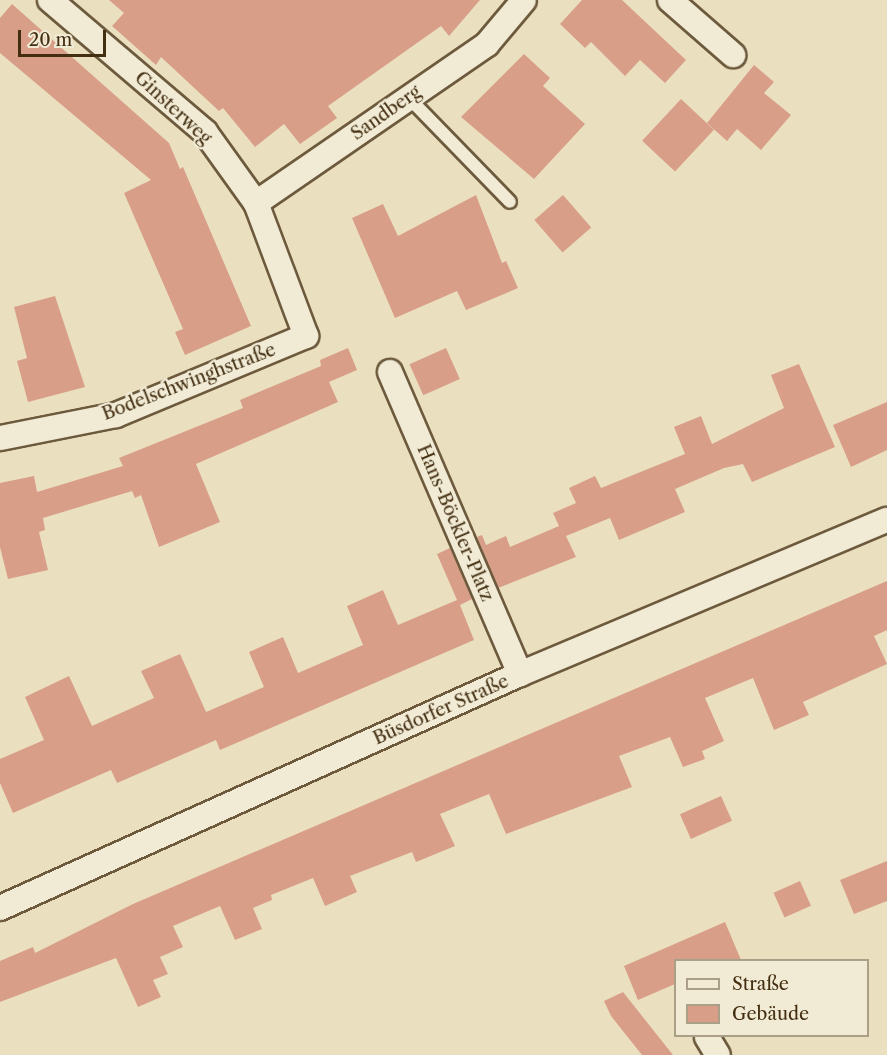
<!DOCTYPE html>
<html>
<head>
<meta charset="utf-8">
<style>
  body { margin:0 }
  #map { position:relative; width:887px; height:1055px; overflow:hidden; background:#eae0c0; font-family:"Libre Caslon Text",serif }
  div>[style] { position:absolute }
  .building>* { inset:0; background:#d99e88; transform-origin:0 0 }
  .roads { filter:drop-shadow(2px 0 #6d5a3d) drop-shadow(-2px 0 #6d5a3d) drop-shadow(0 2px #6d5a3d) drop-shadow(0 -2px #6d5a3d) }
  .service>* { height:12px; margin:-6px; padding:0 6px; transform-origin:6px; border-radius:6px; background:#f1ebd6 }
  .minor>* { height:24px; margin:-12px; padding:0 12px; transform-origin:12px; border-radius:12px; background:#f1ebd6 }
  span { translate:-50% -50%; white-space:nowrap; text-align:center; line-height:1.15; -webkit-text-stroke:4.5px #f1ebd6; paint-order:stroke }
  .street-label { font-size:18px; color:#432e11 }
  .legend { position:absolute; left:674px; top:959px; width:195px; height:78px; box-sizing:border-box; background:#f1ebd6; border:2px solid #ab9f87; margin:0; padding:8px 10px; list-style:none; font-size:18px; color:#432e11 }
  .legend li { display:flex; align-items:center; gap:12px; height:30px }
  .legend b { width:30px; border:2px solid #ab9f87 }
  .scale { position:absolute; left:18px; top:30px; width:88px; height:27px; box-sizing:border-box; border:3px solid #432e11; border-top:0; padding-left:8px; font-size:18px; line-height:21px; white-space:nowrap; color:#432e11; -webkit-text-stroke:4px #f1ebd6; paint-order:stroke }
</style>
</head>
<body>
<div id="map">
  <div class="building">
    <div style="clip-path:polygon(109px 0,480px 0,449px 36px,441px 26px,328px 106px,337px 118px,300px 144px,284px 124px,255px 147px,223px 108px,219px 111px,161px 57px,156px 65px,112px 26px,124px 13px)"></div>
    <div style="clip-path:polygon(582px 0,622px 0,686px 60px,665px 83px,640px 60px,625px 76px,591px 42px,585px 48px,560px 24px)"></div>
    <div style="clip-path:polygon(12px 4px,169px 143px,180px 169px,183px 167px,251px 326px,185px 355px,175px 332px,183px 329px,124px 193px,151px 180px,0 53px,0 18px)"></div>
    <div style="clip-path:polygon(524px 54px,550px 78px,543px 86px,585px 124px,534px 179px,461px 117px)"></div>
    <div style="clip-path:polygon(754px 65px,774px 82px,764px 93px,791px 115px,761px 150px,737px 129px,727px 141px,707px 123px)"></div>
    <div style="left:681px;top:99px;width:45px;height:57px;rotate:43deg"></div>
    <div style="clip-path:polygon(476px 195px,502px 263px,506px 261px,518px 288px,466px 310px,457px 291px,395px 318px,352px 218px,383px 204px,398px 236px)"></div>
    <div style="left:563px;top:195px;width:43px;height:38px;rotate:49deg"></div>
    <div style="clip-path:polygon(55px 296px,85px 387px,28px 402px,17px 361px,27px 358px,14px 307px)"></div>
    <div style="clip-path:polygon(348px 348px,357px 370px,329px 382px,338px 402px,196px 464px,220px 522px,159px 547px,141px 495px,135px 498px,132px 491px,43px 518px,45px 530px,39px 532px,48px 570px,8px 579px,0 547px,0 483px,34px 476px,37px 492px,123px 466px,119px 458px,243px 408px,240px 400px,321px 366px,320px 360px)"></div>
    <div style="left:446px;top:348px;width:34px;height:40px;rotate:66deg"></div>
    <div style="clip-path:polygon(799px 364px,835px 447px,752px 482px,743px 464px,724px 468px,675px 489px,685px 512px,619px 540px,610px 518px,566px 536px,576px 557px,498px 588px,477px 537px,482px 535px,486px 545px,506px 536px,510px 547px,559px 526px,553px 513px,576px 503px,569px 488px,595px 476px,601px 488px,685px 454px,674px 427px,701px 416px,712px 444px,784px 408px,771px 375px)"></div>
    <div style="clip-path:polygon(887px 402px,887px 450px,851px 467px,833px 425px)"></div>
    <div style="clip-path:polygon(450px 548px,472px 599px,460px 605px,474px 640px,220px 750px,216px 740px,117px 783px,111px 770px,13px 813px,0 783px,0 759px,44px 740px,25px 697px,69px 676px,92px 726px,154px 698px,141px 671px,180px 654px,206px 712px,264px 687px,249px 652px,283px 637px,298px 673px,363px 645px,347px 606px,383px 590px,398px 625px,457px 600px,437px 554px)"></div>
    <div style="clip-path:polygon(887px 581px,887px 630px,874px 636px,887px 664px,803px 702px,809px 715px,774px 730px,753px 678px,705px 698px,724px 741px,702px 751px,705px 759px,683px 767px,670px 737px,619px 756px,632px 787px,506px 834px,489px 794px,440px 814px,455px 846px,416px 862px,412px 852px,350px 876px,357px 892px,325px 906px,313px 878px,271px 895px,272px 900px,253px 908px,262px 929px,235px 940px,220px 906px,173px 926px,183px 947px,160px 957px,168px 974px,153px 980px,161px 997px,138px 1007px,116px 958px,0 1002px,0 961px,33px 947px,35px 953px,133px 904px)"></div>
    <div style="left:721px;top:796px;width:27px;height:45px;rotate:66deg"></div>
    <div style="clip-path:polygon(887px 861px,887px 901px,854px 914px,840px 880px)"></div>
    <div style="left:800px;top:881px;width:27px;height:29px;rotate:66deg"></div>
    <div style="clip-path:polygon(725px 922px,741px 960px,675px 960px,675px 984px,638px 1000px,624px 966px)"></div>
    <div style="clip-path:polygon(623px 992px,673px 1055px,642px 1055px,611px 1016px,604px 1001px)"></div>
  </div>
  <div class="roads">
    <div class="service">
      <div style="left:408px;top:97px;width:146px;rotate:45.8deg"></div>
    </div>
    <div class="minor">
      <div style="left:50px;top:0;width:204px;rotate:40.4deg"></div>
      <div style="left:205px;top:132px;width:87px;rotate:54.3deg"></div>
      <div style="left:670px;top:0;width:84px;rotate:41.1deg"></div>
      <div style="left:390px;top:372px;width:329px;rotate:66.7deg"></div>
      <div style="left:0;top:438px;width:118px;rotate:-11.2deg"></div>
      <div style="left:116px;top:415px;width:206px;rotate:-22.6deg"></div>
      <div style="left:306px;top:336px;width:142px;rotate:-110.6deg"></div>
      <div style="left:256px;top:203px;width:280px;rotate:-34.5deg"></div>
      <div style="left:487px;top:44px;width:57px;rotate:-49.9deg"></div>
      <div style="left:0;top:908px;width:570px;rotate:-24.23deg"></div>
      <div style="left:520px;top:674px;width:398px;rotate:-22.8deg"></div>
      <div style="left:707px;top:1037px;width:21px;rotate:59deg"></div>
    </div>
  </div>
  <div class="street-label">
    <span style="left:173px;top:108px;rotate:43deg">Ginsterweg</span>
    <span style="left:386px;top:113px;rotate:-35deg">Sandberg</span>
    <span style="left:189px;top:382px;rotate:-21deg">Bodelschwinghstraße</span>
    <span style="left:455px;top:523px;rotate:67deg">Hans-Böckler-Platz</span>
    <span style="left:441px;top:710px;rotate:-24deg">Büsdorfer Straße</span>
  </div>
  <ul class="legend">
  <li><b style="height:8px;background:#f1ebd6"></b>Straße</li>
  <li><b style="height:16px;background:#d99e88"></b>Gebäude</li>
  </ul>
  <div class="scale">20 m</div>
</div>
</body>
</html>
